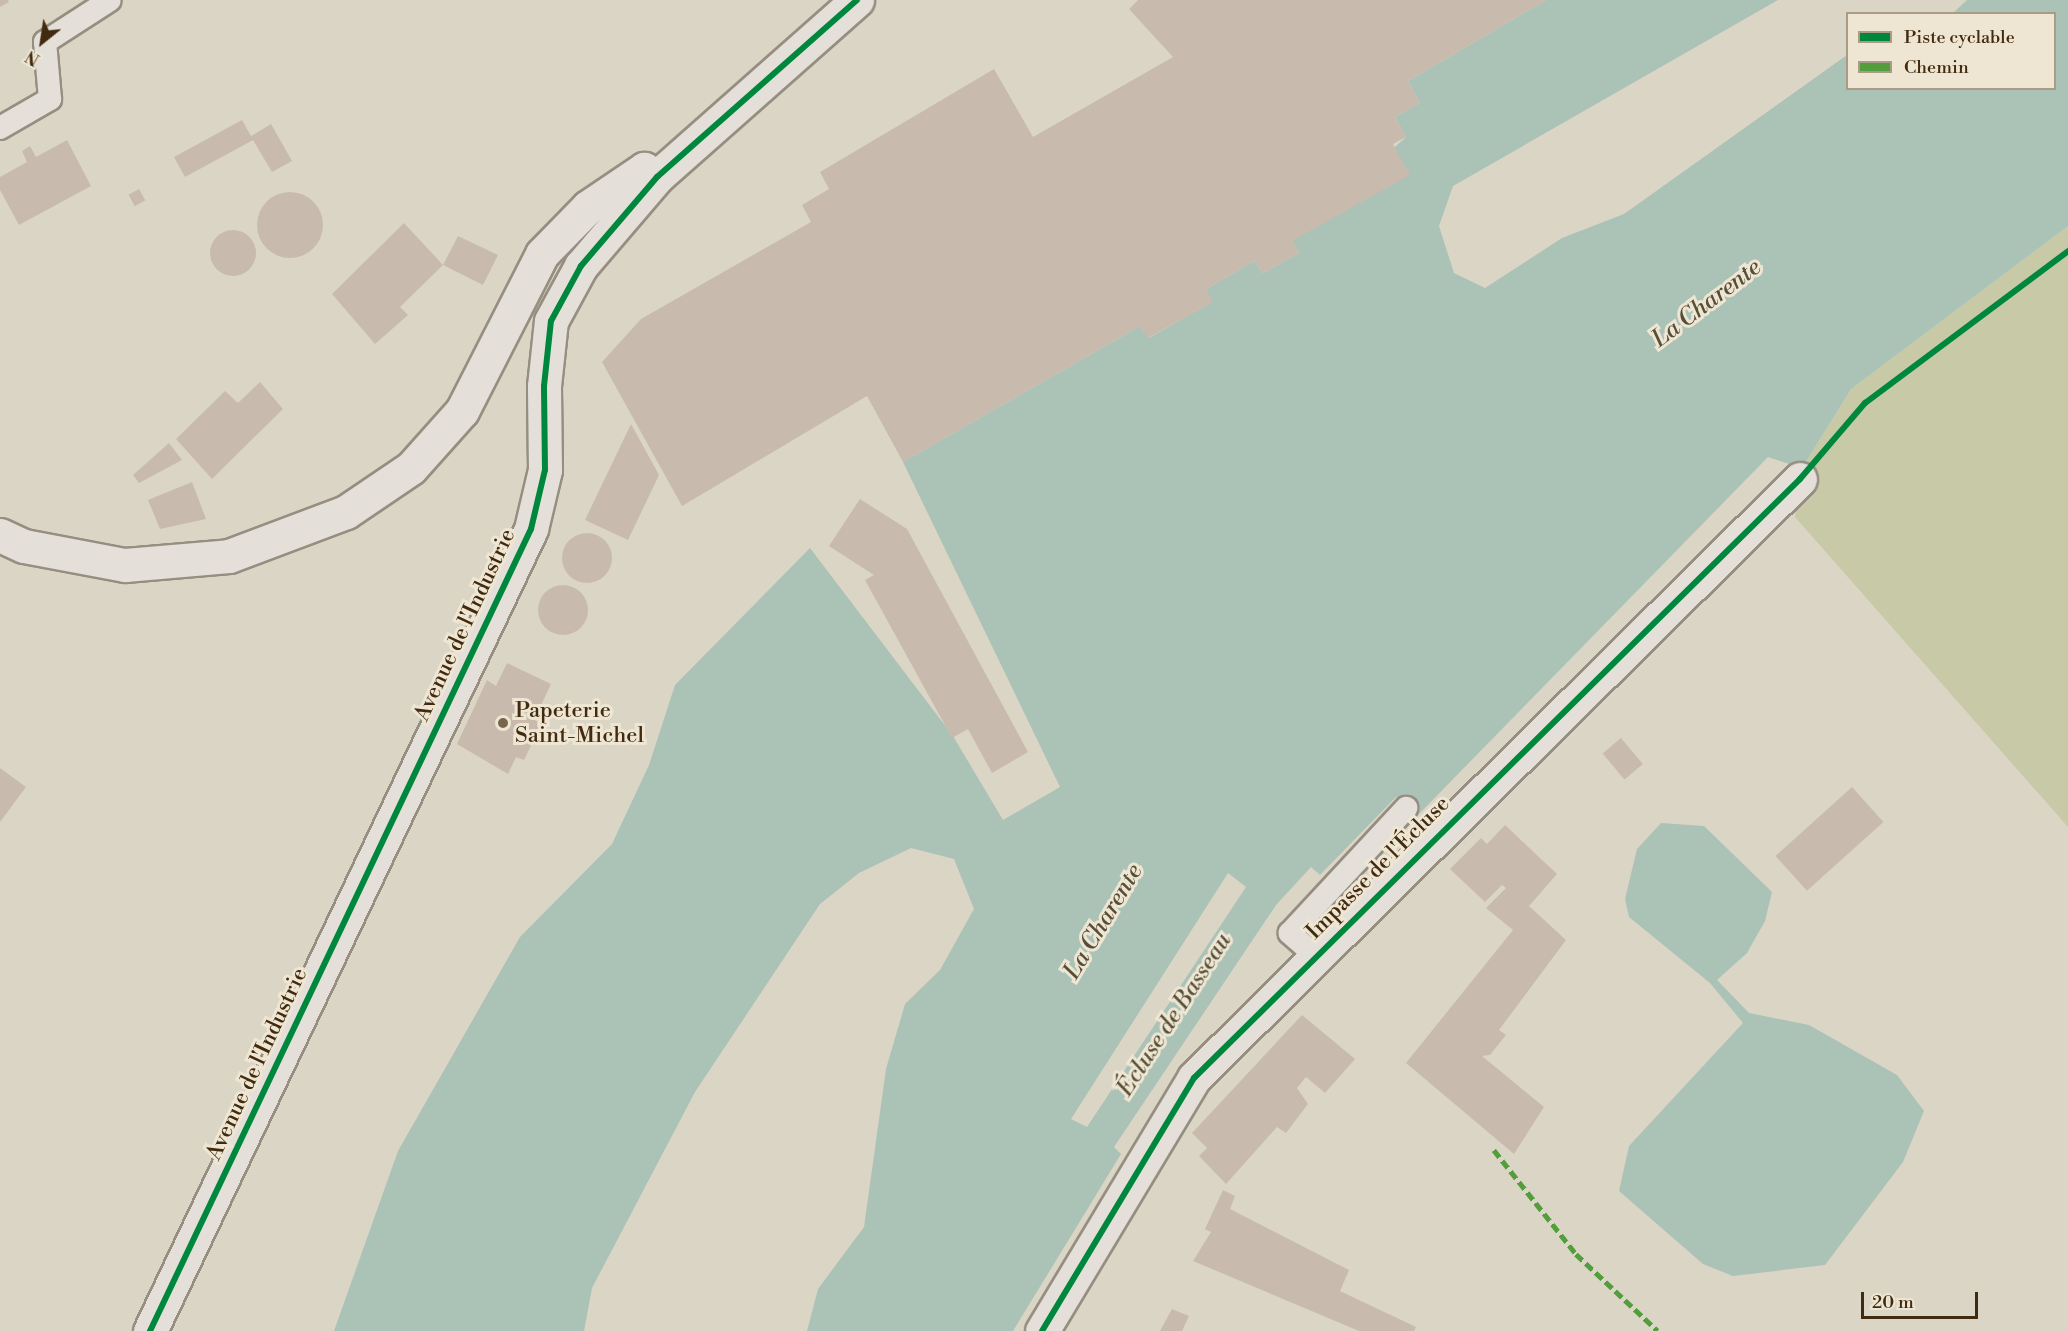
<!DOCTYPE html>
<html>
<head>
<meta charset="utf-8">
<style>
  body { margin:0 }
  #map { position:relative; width:2068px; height:1331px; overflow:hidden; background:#dbd5c5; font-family:"Libre Bodoni",serif }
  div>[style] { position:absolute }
  .green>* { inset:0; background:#c7c9a7 }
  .water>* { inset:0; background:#abc2b7 }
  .building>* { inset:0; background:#c8bbad; transform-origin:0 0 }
  .round { border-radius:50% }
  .roads { filter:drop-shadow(2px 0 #958e81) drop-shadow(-2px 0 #958e81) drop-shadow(0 2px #958e81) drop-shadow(0 -2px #958e81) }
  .service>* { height:22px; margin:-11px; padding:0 11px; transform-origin:11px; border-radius:11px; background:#e4e0d9 }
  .minor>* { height:33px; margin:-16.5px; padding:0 16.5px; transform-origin:16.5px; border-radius:16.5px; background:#e4e0d9 }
  .tertiary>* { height:33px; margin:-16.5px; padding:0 16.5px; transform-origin:16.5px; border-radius:16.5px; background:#e4e0d9 }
  .quiet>* { height:4.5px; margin-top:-2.25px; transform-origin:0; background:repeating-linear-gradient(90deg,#539d3c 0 9px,transparent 0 13.5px) }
  .cycleway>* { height:6px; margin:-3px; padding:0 3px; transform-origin:3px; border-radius:3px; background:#00873e }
  .dots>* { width:16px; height:16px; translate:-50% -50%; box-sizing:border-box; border:3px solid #eee6d3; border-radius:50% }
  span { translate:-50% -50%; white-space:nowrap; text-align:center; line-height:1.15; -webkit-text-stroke:6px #eee6d3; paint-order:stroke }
  .street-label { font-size:22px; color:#412b10 }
  .poi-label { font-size:22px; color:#412b10 }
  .left { translate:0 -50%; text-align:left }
  .water-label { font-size:24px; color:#564f38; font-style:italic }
  .legend { position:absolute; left:1846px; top:12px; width:210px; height:78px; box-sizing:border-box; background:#eee6d3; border:2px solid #a99b85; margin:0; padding:8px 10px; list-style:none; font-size:18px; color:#412b10 }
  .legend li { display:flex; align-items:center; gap:12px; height:30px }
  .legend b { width:30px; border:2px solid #a99b85 }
  .north { position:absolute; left:12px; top:12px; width:60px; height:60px; -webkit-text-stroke:4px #eee6d3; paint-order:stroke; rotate:210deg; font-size:16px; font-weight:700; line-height:24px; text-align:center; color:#412b10 }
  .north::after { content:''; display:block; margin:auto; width:21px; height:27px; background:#412b10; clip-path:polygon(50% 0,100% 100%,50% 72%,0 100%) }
  .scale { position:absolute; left:1861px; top:1292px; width:117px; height:27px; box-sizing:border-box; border:3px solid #412b10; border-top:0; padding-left:8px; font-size:18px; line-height:21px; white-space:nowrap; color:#412b10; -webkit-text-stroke:4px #eee6d3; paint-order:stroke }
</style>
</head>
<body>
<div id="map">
  <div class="green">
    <div style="clip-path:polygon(2068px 226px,2068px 827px,1795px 517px,1802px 468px,1851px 389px)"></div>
  </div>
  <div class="water">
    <div style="clip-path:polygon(evenodd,1546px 0,1778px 0,1453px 186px,1439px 226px,1454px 273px,1485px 288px,1562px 238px,1624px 214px,1847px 55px,1848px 88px,2054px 88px,2054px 14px,1953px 13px,1967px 0,2068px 0,2068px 226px,1851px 389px,1802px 468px,1768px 457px,1416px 817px,1396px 797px,1320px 875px,1311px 867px,1276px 905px,1114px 1147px,1121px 1154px,1013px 1331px,807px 1331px,818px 1289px,864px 1227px,886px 1069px,905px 1004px,940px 970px,974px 909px,954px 859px,911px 848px,859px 873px,820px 904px,695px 1092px,592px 1288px,584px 1331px,334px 1331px,398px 1151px,520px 937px,612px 844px,649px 765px,675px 685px,810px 548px,953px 736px,1003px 820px,1060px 787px,903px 462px,1140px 326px,1149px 338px,1212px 302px,1206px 289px,1254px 261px,1263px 273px,1299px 253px,1292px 241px,1406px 137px,1395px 117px,1420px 103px,1408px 81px,1546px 0,1228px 873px,1246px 887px,1087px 1127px,1071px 1119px,1228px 873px)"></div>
    <div style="clip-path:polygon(1661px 823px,1704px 826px,1772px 892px,1765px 921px,1747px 953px,1717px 980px,1749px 1013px,1809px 1025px,1897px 1075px,1924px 1111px,1903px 1162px,1825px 1265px,1733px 1276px,1703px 1264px,1619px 1191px,1629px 1146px,1743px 1023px,1710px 983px,1629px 917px,1625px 899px,1637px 849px)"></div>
  </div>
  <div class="building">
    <div style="clip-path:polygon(0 0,8px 0,9px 2px,0 7px)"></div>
    <div style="clip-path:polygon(1138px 0,1546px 0,1408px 81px,1420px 103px,1395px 117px,1406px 137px,1393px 144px,1410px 175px,1292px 241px,1299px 253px,1263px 273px,1254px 261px,1206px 289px,1213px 302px,1148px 338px,1140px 326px,903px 462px,867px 396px,682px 506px,602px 362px,641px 319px,811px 222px,802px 205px,829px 189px,820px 172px,994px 69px,1033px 137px,1173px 57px,1129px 9px)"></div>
    <div style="clip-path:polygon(242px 120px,251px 136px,271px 124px,292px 161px,272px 172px,253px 140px,185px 177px,174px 157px)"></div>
    <div style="clip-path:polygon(67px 140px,91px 186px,19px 225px,0 190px,0 177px,27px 162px,22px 151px,30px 146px,36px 157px)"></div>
    <div style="left:139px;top:189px;width:13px;height:12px;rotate:61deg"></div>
    <div class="round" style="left:257px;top:192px;width:66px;height:66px"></div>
    <div style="clip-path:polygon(404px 223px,443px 265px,458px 236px,498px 255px,483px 285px,443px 265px,400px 307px,408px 315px,375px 344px,332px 294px)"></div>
    <div class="round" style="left:210px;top:230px;width:46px;height:46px"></div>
    <div style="clip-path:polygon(260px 382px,283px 409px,212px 479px,176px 439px,225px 391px,238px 403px)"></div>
    <div style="clip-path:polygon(631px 424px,659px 475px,628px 540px,585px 520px)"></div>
    <div style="clip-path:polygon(169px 443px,182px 460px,139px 483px,133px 475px)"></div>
    <div style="clip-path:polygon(192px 482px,206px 519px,160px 529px,148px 500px)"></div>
    <div style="clip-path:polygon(860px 499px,907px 529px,1028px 752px,992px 773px,968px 729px,952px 738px,865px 580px,874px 575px,829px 546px)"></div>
    <div class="round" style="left:562px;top:533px;width:50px;height:50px"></div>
    <div class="round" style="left:538px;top:585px;width:50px;height:50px"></div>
    <div style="clip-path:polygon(507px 663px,551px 684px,534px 720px,542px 723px,524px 760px,516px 757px,508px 774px,457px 744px,487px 680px,496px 686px)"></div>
    <div style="left:1621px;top:738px;width:34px;height:24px;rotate:50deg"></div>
    <div style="clip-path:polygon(0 768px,26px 787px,0 822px)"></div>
    <div style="left:1852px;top:787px;width:47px;height:103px;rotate:48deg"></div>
    <div style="clip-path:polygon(1505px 825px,1557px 874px,1529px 906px,1566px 940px,1499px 1030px,1506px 1035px,1490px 1055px,1482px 1056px,1544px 1107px,1514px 1154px,1406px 1063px,1513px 930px,1486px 908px,1506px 888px,1502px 885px,1485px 902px,1450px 869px,1481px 838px,1487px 844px)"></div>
    <div style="clip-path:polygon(1302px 1015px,1355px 1059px,1325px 1093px,1306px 1077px,1297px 1088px,1308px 1104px,1286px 1133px,1277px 1127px,1226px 1184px,1199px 1156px,1207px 1148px,1192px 1133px)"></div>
    <div style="clip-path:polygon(1223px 1190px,1235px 1196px,1230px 1209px,1349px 1270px,1340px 1291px,1416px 1327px,1414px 1331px,1359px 1331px,1193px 1261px,1211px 1232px,1205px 1229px)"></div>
    <div style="clip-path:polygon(1172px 1309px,1189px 1316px,1182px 1331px,1160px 1331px)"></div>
  </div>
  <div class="roads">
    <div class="service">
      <div style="left:0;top:128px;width:58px;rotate:-30.1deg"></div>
      <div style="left:50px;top:99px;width:57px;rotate:-95deg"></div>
      <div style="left:45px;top:42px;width:77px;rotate:-32.9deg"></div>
      <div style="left:1316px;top:956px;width:35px;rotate:-139deg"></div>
      <div style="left:1290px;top:933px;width:171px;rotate:-47.1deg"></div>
    </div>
    <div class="minor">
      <div style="left:0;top:535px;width:26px;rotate:25deg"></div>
      <div style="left:24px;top:546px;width:103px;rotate:10.7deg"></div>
      <div style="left:125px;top:565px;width:104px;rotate:-4.9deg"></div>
      <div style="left:229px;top:556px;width:125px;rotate:-20.6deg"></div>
      <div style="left:346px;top:512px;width:78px;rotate:-34.1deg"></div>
      <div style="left:411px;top:468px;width:76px;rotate:-48.2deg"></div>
      <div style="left:462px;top:411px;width:176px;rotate:-63deg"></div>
      <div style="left:542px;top:254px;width:66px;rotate:-45.6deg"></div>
      <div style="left:588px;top:207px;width:68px;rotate:-34.2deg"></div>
      <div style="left:644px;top:169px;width:15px;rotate:32deg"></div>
      <div style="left:1042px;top:1331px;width:295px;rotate:-59deg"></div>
      <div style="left:1194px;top:1078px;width:852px;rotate:-44.67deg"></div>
    </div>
    <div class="tertiary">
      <div style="left:150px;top:1331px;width:888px;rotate:-64.59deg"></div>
      <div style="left:531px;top:529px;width:61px;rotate:-76.7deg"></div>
      <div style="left:545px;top:470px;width:84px;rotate:-90.7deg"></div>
      <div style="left:544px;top:386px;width:65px;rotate:-83.9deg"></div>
      <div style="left:551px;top:321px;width:63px;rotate:-61.4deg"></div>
      <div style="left:581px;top:266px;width:117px;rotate:-49.5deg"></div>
      <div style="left:657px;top:177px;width:267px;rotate:-41.5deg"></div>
    </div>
  </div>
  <div class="quiet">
    <div style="left:1494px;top:1150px;width:132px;rotate:51.7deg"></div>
    <div style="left:1576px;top:1254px;width:112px;rotate:43.2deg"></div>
  </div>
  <div class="cycleway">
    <div style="left:150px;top:1331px;width:888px;rotate:-64.59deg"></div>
    <div style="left:531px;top:529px;width:61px;rotate:-76.7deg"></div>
    <div style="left:545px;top:470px;width:84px;rotate:-90.7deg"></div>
    <div style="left:544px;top:386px;width:65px;rotate:-83.9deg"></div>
    <div style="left:551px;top:321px;width:63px;rotate:-61.4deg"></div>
    <div style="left:581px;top:266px;width:117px;rotate:-49.5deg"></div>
    <div style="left:657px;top:177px;width:267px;rotate:-41.5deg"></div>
    <div style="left:1042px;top:1331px;width:295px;rotate:-59deg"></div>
    <div style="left:1194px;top:1078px;width:852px;rotate:-44.67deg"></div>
    <div style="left:1800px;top:479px;width:100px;rotate:-49.5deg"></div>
    <div style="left:1865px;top:403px;width:254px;rotate:-36.8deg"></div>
  </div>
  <div class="dots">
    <div style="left:503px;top:723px;background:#77664f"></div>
  </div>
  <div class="street-label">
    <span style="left:465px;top:625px;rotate:-65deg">Avenue de l'Industrie</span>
    <span style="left:1378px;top:868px;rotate:-45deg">Impasse de l'Écluse</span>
    <span style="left:257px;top:1064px;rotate:-65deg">Avenue de l'Industrie</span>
  </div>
  <div class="poi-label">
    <span class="left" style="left:515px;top:723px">Papeterie<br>Saint-Michel</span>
  </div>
  <div class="water-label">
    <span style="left:1707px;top:304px;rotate:-37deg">La Charente</span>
    <span style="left:1104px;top:922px;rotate:-59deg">La Charente</span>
    <span style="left:1175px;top:1015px;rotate:-57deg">Écluse de Basseau</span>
  </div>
  <ul class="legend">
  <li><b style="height:8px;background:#00873e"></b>Piste cyclable</li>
  <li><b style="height:8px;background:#539d3c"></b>Chemin</li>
  </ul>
  <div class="north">N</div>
  <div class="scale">20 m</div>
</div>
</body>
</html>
